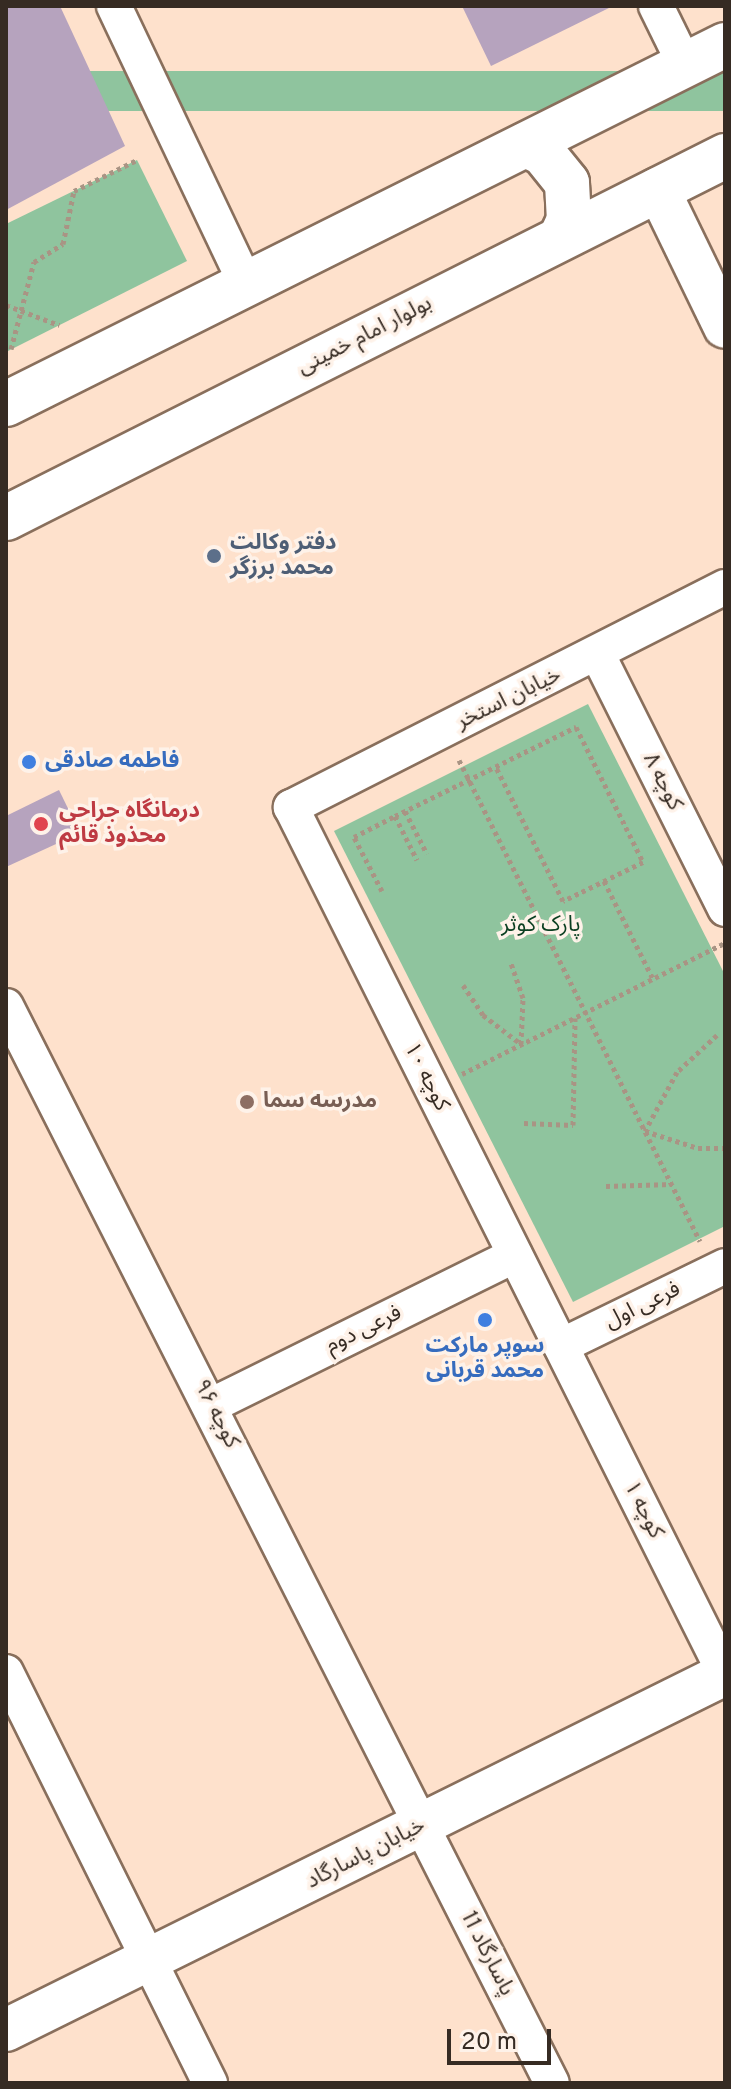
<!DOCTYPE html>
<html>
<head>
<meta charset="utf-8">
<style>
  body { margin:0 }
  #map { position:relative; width:731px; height:2089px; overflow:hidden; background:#fee1cc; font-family:Overpass,"Noto Sans Arabic",sans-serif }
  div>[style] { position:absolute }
  .green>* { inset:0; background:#8fc49e; transform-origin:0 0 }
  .building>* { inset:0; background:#b6a3be }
  .path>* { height:5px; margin-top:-2.5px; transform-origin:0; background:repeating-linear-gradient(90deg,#a99484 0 4px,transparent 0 8px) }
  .roads { filter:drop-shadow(2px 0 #896f5c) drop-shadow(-2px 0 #896f5c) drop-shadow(0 2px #896f5c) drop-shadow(0 -2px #896f5c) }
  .minor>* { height:34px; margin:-17px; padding:0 17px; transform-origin:17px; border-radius:17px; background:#fff }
  .tertiary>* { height:42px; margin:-21px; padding:0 21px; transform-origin:21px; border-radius:21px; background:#fff }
  .secondary>* { height:44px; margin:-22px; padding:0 22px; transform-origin:22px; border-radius:22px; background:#fff }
  .dots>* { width:22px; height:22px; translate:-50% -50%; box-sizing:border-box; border:4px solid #fef2e9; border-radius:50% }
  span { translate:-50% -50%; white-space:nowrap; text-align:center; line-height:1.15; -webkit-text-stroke:7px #fef2e9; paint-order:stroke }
  .street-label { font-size:22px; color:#362b23 }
  .service-label { font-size:22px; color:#4e5e75; font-weight:700 }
  .left { translate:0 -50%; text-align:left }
  .shop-label { font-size:22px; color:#366cbe; font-weight:700 }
  .health-label { font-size:22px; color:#be3a42; font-weight:700 }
  .park-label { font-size:22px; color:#0b3f21 }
  .education-label { font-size:22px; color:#785e54; font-weight:700 }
  .frame { position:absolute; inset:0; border:8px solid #362b23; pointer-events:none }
  .scale { position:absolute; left:447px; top:2029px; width:104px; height:36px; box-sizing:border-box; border:4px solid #362b23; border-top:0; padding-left:10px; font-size:24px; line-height:28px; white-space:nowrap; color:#362b23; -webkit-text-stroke:6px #fef2e9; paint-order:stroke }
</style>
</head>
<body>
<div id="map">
  <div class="green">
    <div style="left:725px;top:71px;width:40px;height:805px;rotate:90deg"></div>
    <div style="clip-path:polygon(137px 160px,187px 261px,6px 352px,6px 224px)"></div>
    <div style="clip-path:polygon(588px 704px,725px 975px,725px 1226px,573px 1302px,334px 831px)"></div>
  </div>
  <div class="building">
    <div style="clip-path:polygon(6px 6px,60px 6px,125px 146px,6px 210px)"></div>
    <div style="clip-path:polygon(462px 6px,613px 6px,491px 66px)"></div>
    <div style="clip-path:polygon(59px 790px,80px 833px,6px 867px,6px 816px)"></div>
  </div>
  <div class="path">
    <div style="left:6px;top:305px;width:57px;rotate:20.7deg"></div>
    <div style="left:11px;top:349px;width:90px;rotate:-75.2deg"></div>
    <div style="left:34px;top:262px;width:34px;rotate:-32deg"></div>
    <div style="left:63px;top:244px;width:54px;rotate:-78.3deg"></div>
    <div style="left:74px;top:191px;width:70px;rotate:-26.2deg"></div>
    <div style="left:459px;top:760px;width:538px;rotate:63.39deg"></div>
    <div style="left:405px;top:811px;width:48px;rotate:62.9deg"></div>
    <div style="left:395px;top:816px;width:49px;rotate:63.4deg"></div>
    <div style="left:604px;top:881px;width:110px;rotate:63.4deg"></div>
    <div style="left:382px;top:891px;width:61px;rotate:-117.4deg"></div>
    <div style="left:354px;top:837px;width:46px;rotate:-27.1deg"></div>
    <div style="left:395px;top:816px;width:202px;rotate:-26.2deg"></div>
    <div style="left:576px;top:727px;width:151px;rotate:63.6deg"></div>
    <div style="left:643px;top:862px;width:89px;rotate:154deg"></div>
    <div style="left:563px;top:901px;width:150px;rotate:-116.6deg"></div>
    <div style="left:463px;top:985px;width:36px;rotate:56deg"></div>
    <div style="left:483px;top:1015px;width:48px;rotate:37.3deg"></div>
    <div style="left:521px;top:1044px;width:46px;rotate:-87.5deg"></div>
    <div style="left:523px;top:998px;width:37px;rotate:-109deg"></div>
    <div style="left:717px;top:1035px;width:54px;rotate:137.2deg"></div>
    <div style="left:677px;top:1072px;width:67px;rotate:118.5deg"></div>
    <div style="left:645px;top:1131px;width:56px;rotate:17.8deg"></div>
    <div style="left:698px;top:1148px;width:27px"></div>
    <div style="left:462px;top:1074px;width:294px;rotate:-26.5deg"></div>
    <div style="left:524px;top:1123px;width:49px;rotate:2.3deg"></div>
    <div style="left:573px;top:1125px;width:107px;rotate:-88.9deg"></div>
    <div style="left:606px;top:1186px;width:66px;rotate:-1.7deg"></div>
  </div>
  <div class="roads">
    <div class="minor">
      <div style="left:114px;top:6px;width:308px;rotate:64.6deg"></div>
      <div style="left:656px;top:6px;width:66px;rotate:63.8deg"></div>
      <div style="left:725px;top:587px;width:487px;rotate:153.1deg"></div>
      <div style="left:291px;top:807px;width:970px;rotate:63.41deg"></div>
      <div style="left:598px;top:655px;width:284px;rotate:63.4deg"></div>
      <div style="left:6px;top:1006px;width:1207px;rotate:63.12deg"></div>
      <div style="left:561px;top:1346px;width:182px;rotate:-26deg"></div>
      <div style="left:212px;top:1405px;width:338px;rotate:-26.3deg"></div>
      <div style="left:6px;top:1672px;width:459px;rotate:63.6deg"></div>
    </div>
    <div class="tertiary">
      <div style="left:658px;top:189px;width:153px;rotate:64.1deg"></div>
      <div style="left:6px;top:2030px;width:802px;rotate:-26.34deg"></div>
    </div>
    <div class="secondary">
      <div style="left:526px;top:145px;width:19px;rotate:25deg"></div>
      <div style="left:543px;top:153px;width:38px;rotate:51deg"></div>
      <div style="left:567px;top:183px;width:37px;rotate:87deg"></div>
      <div style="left:569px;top:220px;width:19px;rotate:115deg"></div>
      <div style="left:6px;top:404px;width:804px;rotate:-26.53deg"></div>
      <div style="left:6px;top:518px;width:805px;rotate:-26.72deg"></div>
    </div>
  </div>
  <div class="dots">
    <div style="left:214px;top:556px;background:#5c6f8a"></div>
    <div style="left:29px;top:762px;background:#3f7fe0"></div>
    <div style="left:41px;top:824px;background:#e0444e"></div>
    <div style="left:247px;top:1102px;background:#8d6e63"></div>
    <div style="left:485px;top:1320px;background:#3f7fe0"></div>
  </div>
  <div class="street-label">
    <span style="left:365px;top:336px;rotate:-27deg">بولوار امام خمینی</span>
    <span style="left:509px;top:699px;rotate:-26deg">خیابان استخر</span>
    <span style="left:662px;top:782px;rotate:63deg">کوچه ۸</span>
    <span style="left:426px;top:1077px;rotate:63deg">کوچه ۱۰</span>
    <span style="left:643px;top:1306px;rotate:-26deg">فرعی اول</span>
    <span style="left:364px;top:1330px;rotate:-26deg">فرعی دوم</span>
    <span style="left:216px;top:1414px;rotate:63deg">کوچه ۹۶</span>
    <span style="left:643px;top:1510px;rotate:63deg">کوچه ۱</span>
    <span style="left:366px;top:1854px;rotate:-27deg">خیابان پاسارگاد</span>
    <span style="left:487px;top:1954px;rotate:63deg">پاسارگاد 11</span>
  </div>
  <div class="service-label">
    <span class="left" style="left:230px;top:556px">دفتر وکالت<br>محمد برزگر</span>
  </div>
  <div class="shop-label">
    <span class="left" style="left:45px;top:762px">فاطمه صادقی</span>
    <span style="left:485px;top:1359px">سوپر مارکت<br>محمد قربانی</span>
  </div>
  <div class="health-label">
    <span class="left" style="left:59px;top:824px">درمانگاه جراحی<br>محذوذ قائم</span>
  </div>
  <div class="park-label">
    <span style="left:541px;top:926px">پارک کوثر</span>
  </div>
  <div class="education-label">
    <span class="left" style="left:263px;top:1102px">مدرسه سما</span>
  </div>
  <div class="frame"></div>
  <div class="scale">20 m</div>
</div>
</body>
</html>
